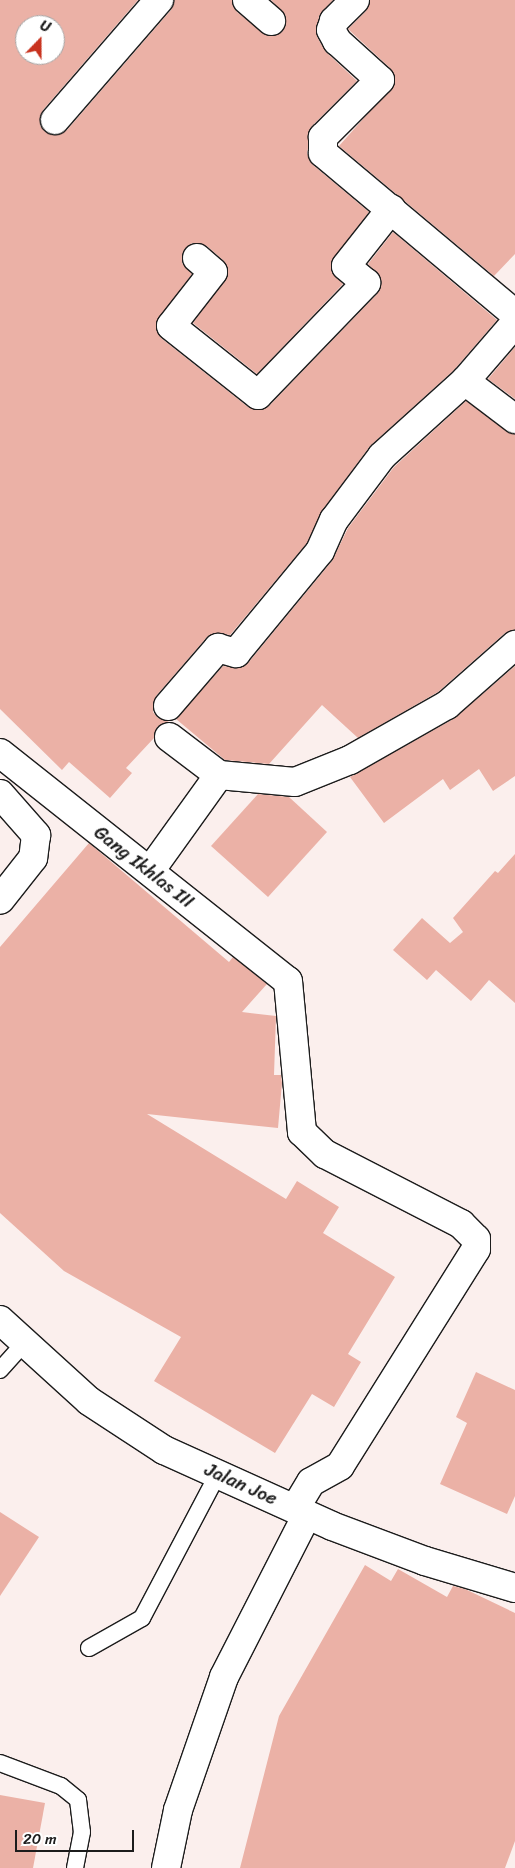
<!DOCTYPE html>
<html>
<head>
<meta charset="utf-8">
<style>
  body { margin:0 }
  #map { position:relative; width:515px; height:1868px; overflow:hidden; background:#fbefed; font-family:Sriracha,sans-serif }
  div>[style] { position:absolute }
  .building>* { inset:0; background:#ebb1a6 }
  .roads { filter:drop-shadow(1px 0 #1c1c1c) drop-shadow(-1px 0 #1c1c1c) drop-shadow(0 1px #1c1c1c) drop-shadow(0 -1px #1c1c1c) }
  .lane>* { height:16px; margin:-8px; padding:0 8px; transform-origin:8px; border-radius:8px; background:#fff }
  .street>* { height:28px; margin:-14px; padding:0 14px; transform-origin:14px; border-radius:14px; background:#fff }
  .secondary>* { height:28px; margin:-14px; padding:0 14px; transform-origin:14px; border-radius:14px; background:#fff }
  span { translate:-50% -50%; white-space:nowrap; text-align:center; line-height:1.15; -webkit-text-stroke:4px #fff; paint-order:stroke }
  .street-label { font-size:19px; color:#1c1c1c }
  .north { position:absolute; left:15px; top:15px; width:50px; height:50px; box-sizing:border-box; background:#fff; border:1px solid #a4a4a4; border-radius:50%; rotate:22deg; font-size:14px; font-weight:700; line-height:20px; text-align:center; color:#1c1c1c }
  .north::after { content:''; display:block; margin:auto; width:18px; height:22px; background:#c8321e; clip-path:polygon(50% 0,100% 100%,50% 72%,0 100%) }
  .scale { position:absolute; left:15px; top:1830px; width:119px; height:22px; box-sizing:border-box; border:2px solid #1c1c1c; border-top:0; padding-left:6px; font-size:15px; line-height:18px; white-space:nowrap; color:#1c1c1c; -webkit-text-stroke:4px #fff; paint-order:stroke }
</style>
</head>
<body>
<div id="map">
  <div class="building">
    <div style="clip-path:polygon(evenodd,0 0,138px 0,43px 110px,40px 126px,53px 135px,67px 130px,171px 10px,174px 0,232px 0,237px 12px,268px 36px,282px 32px,286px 24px,286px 16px,271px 0,333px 0,319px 16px,317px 37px,326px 52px,357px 81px,312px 126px,307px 153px,313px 165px,369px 212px,331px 263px,332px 272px,343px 284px,257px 374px,193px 323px,228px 274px,224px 261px,207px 246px,192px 243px,182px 255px,182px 263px,192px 274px,156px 323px,161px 338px,248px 407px,256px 410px,269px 406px,377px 294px,381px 279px,368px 264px,393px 232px,497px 320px,454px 370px,370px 446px,322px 511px,307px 543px,230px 635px,214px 633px,207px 637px,156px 696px,153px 712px,158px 718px,169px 721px,157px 727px,154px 738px,126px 768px,132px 773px,110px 798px,69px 762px,62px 770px,0 709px,0 0,25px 25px,55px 25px,55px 55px,25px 55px,25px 25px)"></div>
    <div style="clip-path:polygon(370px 0,515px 0,515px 254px,494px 276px,339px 146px,395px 83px,390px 68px,348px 29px,366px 11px)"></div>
    <div style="clip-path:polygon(515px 347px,515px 399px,488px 379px)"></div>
    <div style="clip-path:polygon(466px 401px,515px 434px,515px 630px,505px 633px,438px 692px,358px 738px,322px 705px,269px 764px,225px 760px,176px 719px,223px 666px,240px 668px,248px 663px,332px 561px,348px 528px,394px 467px)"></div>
    <div style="clip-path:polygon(515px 666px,515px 776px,493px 791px,479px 769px,450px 790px,443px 779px,384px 823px,350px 777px,455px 718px)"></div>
    <div style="clip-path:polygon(258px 794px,289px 797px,327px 832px,268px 897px,211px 846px)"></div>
    <div style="clip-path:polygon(89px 843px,229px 962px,233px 957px,267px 984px,242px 1012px,276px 1016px,274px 1075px,281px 1075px,282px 1083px,278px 1128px,147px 1114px,286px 1199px,297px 1181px,339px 1207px,323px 1233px,395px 1277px,348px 1354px,361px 1362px,334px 1407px,312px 1394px,275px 1453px,154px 1381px,181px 1337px,64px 1271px,0 1213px,0 947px)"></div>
    <div style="clip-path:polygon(515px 854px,515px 1003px,489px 980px,471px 1001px,436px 970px,427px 980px,393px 950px,422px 918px,450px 943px,463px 932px,453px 918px,495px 871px,498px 873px)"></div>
    <div style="clip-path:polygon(476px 1372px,515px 1390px,515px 1496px,507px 1514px,440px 1484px,467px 1423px,456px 1417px)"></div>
    <div style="clip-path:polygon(0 1512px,39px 1537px,0 1596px)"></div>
    <div style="clip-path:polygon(365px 1565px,391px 1581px,398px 1569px,447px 1597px,453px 1586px,465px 1589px,515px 1613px,515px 1841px,505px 1868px,240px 1868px,279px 1716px)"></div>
    <div style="clip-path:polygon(0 1795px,45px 1803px,33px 1868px,0 1868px)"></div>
  </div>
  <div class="roads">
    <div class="lane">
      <div style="left:0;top:1370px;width:36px;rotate:-48deg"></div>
      <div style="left:89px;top:1648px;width:61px;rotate:-29.5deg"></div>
      <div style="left:142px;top:1618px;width:163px;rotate:-62.2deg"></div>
      <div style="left:0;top:1763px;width:65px;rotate:20.7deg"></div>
      <div style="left:61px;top:1786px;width:22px;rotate:39deg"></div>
      <div style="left:78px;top:1800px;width:32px;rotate:83deg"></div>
      <div style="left:82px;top:1832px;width:37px;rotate:101deg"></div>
    </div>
    <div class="street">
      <div style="left:247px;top:0;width:32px;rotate:41deg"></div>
      <div style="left:355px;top:0;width:30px;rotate:135deg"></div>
      <div style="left:334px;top:21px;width:9px;rotate:108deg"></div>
      <div style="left:331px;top:30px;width:13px;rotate:61deg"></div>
      <div style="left:337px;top:41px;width:58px;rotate:42.2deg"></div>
      <div style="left:380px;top:80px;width:81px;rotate:135deg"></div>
      <div style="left:323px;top:137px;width:16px;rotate:90deg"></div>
      <div style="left:323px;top:153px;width:251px;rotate:40deg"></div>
      <div style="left:55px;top:120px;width:159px;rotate:-49.1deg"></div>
      <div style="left:197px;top:258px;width:21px;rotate:41deg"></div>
      <div style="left:213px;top:272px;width:68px;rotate:127.9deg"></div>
      <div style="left:171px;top:326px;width:111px;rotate:38.4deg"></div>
      <div style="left:258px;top:395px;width:156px;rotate:-46deg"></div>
      <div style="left:366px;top:283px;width:26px;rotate:-140deg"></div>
      <div style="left:346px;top:266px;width:73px;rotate:-51.7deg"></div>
      <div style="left:465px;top:381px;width:63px;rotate:37.2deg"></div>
      <div style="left:168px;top:706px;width:77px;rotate:-49.2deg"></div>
      <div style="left:218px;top:648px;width:19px;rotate:16deg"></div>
      <div style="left:236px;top:653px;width:132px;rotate:-50.5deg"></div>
      <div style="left:320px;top:551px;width:34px;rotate:-66deg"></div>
      <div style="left:334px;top:520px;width:80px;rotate:-53.1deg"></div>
      <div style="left:382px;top:456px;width:112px;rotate:-42.1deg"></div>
      <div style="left:465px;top:381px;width:77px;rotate:-49.2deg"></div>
      <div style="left:169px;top:737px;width:63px;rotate:37.2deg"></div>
      <div style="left:219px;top:775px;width:76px;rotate:5.3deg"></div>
      <div style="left:295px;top:782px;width:59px;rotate:-21.8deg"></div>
      <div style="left:350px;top:760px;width:112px;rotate:-29.6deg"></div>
      <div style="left:447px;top:705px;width:91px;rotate:-41.4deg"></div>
      <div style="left:0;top:753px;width:367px;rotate:38.4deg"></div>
      <div style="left:288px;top:981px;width:152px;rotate:84.7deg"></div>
      <div style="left:302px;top:1132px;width:32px;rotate:44deg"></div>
      <div style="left:325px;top:1154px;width:153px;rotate:27.2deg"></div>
      <div style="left:461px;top:1224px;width:21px;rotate:45deg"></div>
      <div style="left:476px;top:1239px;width:10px;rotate:90deg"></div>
      <div style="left:476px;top:1249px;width:256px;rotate:122.1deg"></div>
      <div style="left:340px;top:1466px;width:33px;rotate:151deg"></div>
      <div style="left:311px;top:1482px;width:31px;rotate:121deg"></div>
      <div style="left:0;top:794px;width:55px;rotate:48.7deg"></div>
      <div style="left:36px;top:835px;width:23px;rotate:97deg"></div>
      <div style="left:33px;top:858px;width:53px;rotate:128.2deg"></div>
      <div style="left:150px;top:871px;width:118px;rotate:-54.3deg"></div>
      <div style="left:166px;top:1868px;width:59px;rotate:-78.3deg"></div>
      <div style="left:178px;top:1810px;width:141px;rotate:-70.9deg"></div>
      <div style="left:224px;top:1677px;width:182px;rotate:-62.9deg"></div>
    </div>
    <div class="secondary">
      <div style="left:0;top:1320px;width:120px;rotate:42.3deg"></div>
      <div style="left:89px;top:1401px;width:90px;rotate:33.2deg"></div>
      <div style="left:164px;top:1450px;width:184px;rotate:24.3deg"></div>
      <div style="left:332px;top:1526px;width:99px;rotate:20.6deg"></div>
      <div style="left:425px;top:1561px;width:94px;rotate:16.7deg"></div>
    </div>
  </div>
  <div class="street-label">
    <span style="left:144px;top:867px;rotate:38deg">Gang Ikhlas III</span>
    <span style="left:241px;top:1484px;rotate:24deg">Jalan Joe</span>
  </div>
  <div class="north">U</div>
  <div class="scale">20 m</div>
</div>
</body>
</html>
